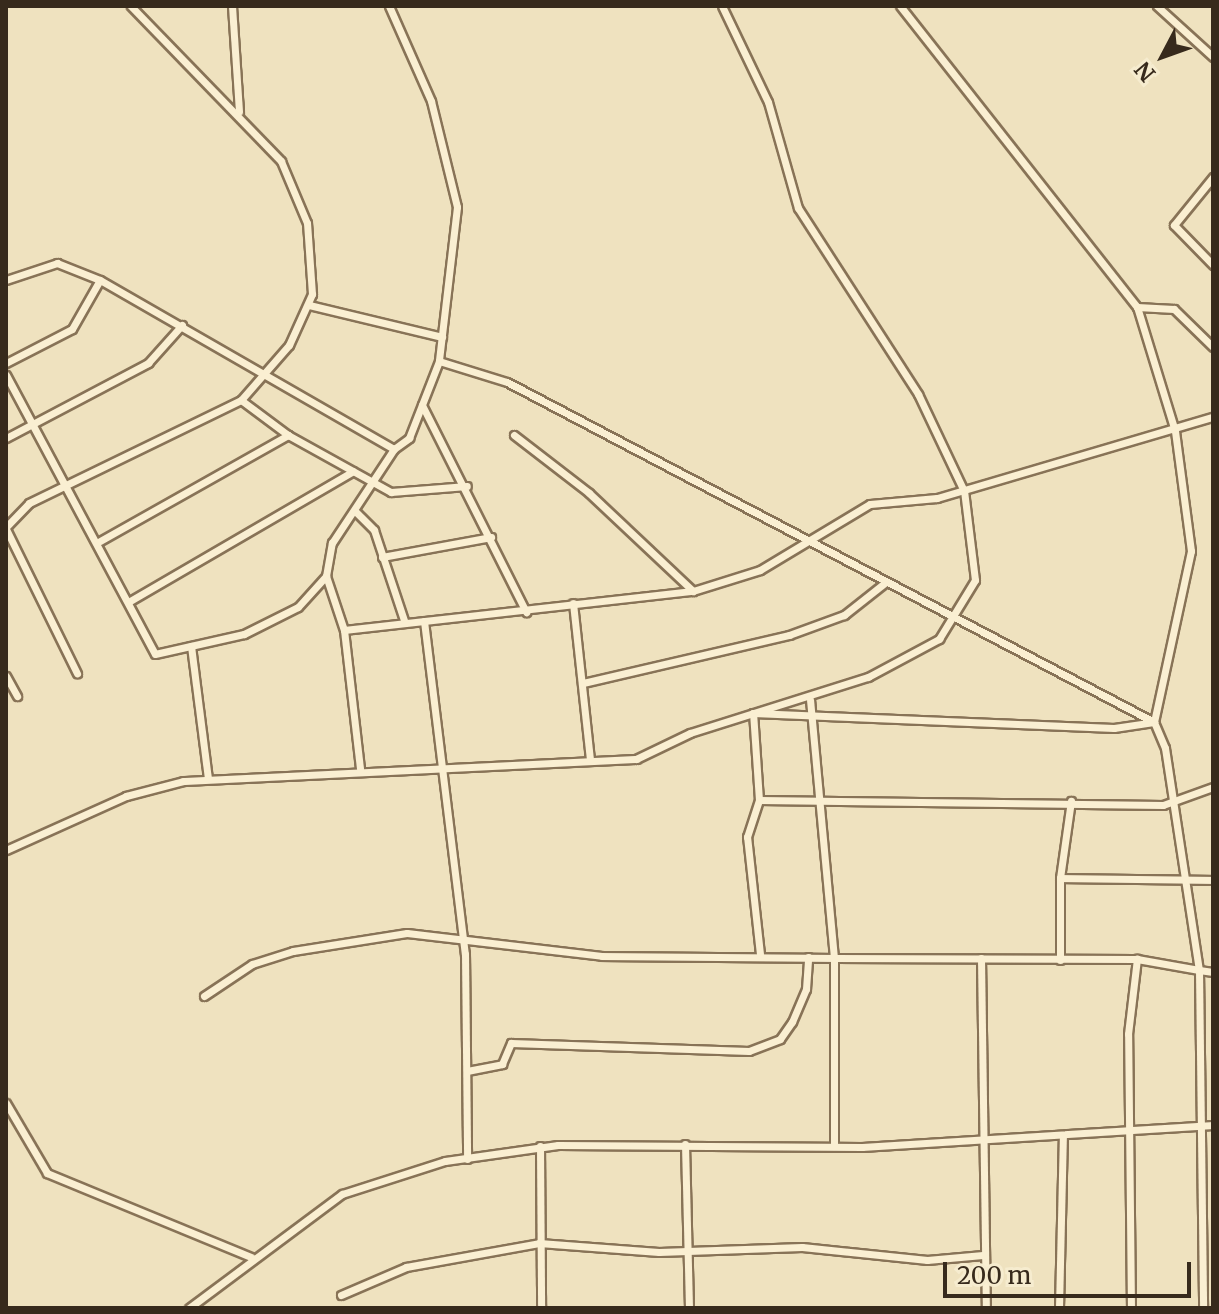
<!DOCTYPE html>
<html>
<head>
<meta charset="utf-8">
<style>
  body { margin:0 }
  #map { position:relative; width:1219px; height:1314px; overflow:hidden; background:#efe2bf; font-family:Merriweather,serif }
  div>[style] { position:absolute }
  .roads { filter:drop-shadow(2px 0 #887357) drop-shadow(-2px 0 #887357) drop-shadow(0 2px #887357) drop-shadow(0 -2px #887357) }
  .street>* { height:7px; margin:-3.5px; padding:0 3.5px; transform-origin:3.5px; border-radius:3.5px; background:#faefd2 }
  span { translate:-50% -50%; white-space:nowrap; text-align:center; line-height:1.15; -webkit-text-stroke:6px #f6eccf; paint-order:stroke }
  .frame { position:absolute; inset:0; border:8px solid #372a1c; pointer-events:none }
  .north { position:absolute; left:1123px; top:16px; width:80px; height:80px; -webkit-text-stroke:6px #f6eccf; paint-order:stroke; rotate:229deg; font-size:22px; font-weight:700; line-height:32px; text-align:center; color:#372a1c }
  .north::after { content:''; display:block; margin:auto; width:28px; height:36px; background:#372a1c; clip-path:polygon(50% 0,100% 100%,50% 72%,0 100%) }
  .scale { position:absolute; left:943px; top:1262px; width:248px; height:36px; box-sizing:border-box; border:4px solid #372a1c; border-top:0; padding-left:10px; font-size:24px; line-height:28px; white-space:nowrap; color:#372a1c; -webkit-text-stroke:6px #f6eccf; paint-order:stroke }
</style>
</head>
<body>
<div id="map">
  <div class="roads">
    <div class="street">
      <div style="left:232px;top:6px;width:106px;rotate:86.2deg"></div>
      <div style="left:389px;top:6px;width:104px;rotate:66.1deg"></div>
      <div style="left:431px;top:101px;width:109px;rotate:76.2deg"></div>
      <div style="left:457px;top:207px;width:155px;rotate:96.7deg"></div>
      <div style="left:1157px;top:6px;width:76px;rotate:42.3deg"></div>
      <div style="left:1213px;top:177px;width:62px;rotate:129.1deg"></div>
      <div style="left:1174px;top:225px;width:56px;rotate:45.7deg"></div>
      <div style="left:6px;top:280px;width:54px;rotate:-18.4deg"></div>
      <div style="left:57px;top:263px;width:46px;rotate:21.6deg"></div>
      <div style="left:100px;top:280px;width:339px;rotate:29.9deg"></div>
      <div style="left:394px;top:449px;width:19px;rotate:-36deg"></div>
      <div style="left:409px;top:438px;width:83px;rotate:-68.7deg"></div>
      <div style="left:439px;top:361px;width:71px;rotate:17.2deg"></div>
      <div style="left:507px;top:382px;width:731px;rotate:27.72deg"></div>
      <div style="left:1154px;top:722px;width:28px;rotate:67deg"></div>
      <div style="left:1165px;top:748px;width:225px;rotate:81.3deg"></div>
      <div style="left:1199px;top:970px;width:14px;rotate:8deg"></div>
      <div style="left:309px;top:305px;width:137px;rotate:13.5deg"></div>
      <div style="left:1137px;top:307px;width:37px;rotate:3deg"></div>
      <div style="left:1174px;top:309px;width:54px;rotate:44.3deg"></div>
      <div style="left:6px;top:363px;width:74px;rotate:-27.3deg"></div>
      <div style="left:72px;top:329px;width:56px;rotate:-60.3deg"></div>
      <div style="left:6px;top:375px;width:316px;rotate:61.9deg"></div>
      <div style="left:155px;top:654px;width:91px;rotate:-12.7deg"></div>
      <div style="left:244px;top:634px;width:60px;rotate:-26.6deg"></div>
      <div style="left:298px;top:607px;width:42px;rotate:-47.9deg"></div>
      <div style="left:326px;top:576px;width:57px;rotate:71.6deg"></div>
      <div style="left:344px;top:630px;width:351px;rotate:-6.4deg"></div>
      <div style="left:693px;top:591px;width:70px;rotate:-17.4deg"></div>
      <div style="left:760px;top:570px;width:128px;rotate:-31deg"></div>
      <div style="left:870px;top:504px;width:67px;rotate:-5.1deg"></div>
      <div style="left:937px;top:498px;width:288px;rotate:-16.4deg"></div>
      <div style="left:241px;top:400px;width:59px;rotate:36.7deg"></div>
      <div style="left:288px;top:435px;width:118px;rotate:29deg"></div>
      <div style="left:391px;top:492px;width:76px;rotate:-4.5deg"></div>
      <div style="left:422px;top:405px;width:232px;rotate:63.3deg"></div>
      <div style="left:514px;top:435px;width:95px;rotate:37.7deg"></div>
      <div style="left:589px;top:493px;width:143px;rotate:43.3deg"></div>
      <div style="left:6px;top:438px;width:161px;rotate:-27.8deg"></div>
      <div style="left:148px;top:363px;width:51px;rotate:-48.2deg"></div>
      <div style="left:355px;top:511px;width:27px;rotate:45deg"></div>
      <div style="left:374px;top:530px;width:98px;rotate:71.6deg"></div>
      <div style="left:6px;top:527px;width:33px;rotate:-46deg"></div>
      <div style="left:29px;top:503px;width:236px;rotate:-25.9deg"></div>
      <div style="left:241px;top:400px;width:73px;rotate:-48.9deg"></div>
      <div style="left:289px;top:345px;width:56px;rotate:-65.7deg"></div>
      <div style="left:312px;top:294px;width:71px;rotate:-94deg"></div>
      <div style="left:307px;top:223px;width:67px;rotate:-112.8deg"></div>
      <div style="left:281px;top:161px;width:216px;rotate:-134.1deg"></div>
      <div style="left:6px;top:529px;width:161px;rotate:63.8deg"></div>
      <div style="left:100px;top:541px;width:216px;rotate:-29.4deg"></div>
      <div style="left:382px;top:557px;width:111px;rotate:-10.4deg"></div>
      <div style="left:326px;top:576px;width:34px;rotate:-80deg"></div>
      <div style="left:332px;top:543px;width:113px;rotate:-56.6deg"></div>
      <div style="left:130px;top:601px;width:258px;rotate:-30.2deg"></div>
      <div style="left:573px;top:603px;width:157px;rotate:83.8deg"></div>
      <div style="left:424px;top:621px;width:336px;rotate:83deg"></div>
      <div style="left:465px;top:954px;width:205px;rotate:89.4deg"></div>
      <div style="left:344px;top:630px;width:140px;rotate:83.4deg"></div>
      <div style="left:191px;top:646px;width:133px;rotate:82.7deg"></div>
      <div style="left:6px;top:676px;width:23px;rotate:61deg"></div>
      <div style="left:583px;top:683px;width:212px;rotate:-13.1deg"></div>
      <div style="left:789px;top:635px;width:59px;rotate:-20deg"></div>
      <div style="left:844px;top:615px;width:53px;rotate:-38.2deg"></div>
      <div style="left:759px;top:800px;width:404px;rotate:0.7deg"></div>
      <div style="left:1163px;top:805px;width:53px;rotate:-19.8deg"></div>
      <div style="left:6px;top:850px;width:132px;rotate:-24.2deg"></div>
      <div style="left:126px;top:796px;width:59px;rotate:-14.7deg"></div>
      <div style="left:183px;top:781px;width:454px;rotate:-2.8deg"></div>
      <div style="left:636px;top:759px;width:60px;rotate:-25.7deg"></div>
      <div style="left:690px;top:733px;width:187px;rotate:-17.5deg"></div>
      <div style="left:868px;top:677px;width:81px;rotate:-28.2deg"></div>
      <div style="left:939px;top:639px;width:69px;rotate:-58.6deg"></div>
      <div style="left:975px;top:580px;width:90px;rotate:-97deg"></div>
      <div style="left:964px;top:491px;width:107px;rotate:-115.4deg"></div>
      <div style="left:918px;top:394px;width:221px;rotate:-122.8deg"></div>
      <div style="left:798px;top:208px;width:110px;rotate:-105.8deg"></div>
      <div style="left:768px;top:102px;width:106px;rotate:-115.6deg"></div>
      <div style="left:1060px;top:878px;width:78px;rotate:-81.9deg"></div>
      <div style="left:760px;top:954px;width:118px;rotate:-96.3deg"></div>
      <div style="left:747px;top:837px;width:39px;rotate:-72deg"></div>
      <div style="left:759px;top:800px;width:87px;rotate:-93.9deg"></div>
      <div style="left:753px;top:713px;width:361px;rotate:2.4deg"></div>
      <div style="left:1114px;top:728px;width:40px;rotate:-8.5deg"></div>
      <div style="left:1154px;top:722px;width:175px;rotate:-77.8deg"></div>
      <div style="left:1191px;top:551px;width:121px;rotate:-97.6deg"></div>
      <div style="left:1175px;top:431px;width:130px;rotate:-107deg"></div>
      <div style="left:1137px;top:307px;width:383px;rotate:-128.2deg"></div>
      <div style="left:981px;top:958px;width:350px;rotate:89.2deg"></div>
      <div style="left:1060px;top:960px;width:82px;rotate:-90deg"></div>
      <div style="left:1060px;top:878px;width:153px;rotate:0.7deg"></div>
      <div style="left:204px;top:996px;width:58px;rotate:-33.7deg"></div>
      <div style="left:252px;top:964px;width:43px;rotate:-17.6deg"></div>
      <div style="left:293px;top:951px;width:115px;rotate:-9deg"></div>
      <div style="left:407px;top:933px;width:196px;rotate:6.7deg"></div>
      <div style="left:602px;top:956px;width:232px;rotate:0.5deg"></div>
      <div style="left:834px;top:958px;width:259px;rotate:-95.3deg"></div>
      <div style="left:467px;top:1071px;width:36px;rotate:-11deg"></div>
      <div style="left:502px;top:1064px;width:23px;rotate:-67deg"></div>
      <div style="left:511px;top:1043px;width:238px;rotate:1.9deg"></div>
      <div style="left:749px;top:1051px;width:33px;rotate:-21deg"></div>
      <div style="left:780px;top:1039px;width:21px;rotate:-55deg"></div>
      <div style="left:792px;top:1022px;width:36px;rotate:-67deg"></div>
      <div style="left:806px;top:989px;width:32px;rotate:-86deg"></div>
      <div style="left:6px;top:1103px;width:81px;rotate:59.6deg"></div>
      <div style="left:47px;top:1173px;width:221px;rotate:22.4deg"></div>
      <div style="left:685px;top:1144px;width:164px;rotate:88.6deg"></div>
      <div style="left:540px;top:1146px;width:162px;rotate:89.6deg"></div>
      <div style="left:834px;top:1146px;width:188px;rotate:-90deg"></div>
      <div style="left:834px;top:958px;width:303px;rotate:0.2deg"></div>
      <div style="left:1137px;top:959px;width:63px;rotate:10.1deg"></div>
      <div style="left:1199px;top:970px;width:338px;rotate:89.3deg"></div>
      <div style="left:341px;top:1295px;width:71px;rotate:-23.3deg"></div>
      <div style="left:406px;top:1267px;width:135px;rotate:-10.2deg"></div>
      <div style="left:539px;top:1243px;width:120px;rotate:4.3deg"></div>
      <div style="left:659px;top:1252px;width:143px;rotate:-2deg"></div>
      <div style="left:802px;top:1247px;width:126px;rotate:5.9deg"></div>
      <div style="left:927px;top:1260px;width:56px;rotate:-5.1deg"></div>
      <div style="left:189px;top:1308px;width:191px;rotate:-36.7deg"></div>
      <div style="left:342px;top:1194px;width:108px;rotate:-17.8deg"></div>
      <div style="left:445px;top:1161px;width:114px;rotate:-8.1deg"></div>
      <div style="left:558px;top:1145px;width:304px;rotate:0.4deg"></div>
      <div style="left:862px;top:1147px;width:352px;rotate:-3.6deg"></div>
      <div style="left:1059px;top:1308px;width:173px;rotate:-88.7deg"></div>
      <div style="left:1131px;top:1308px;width:274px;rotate:-90.6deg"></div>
      <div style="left:1128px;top:1034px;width:76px;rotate:-83.2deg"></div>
    </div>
  </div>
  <div class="frame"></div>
  <div class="north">N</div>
  <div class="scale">200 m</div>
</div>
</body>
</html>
